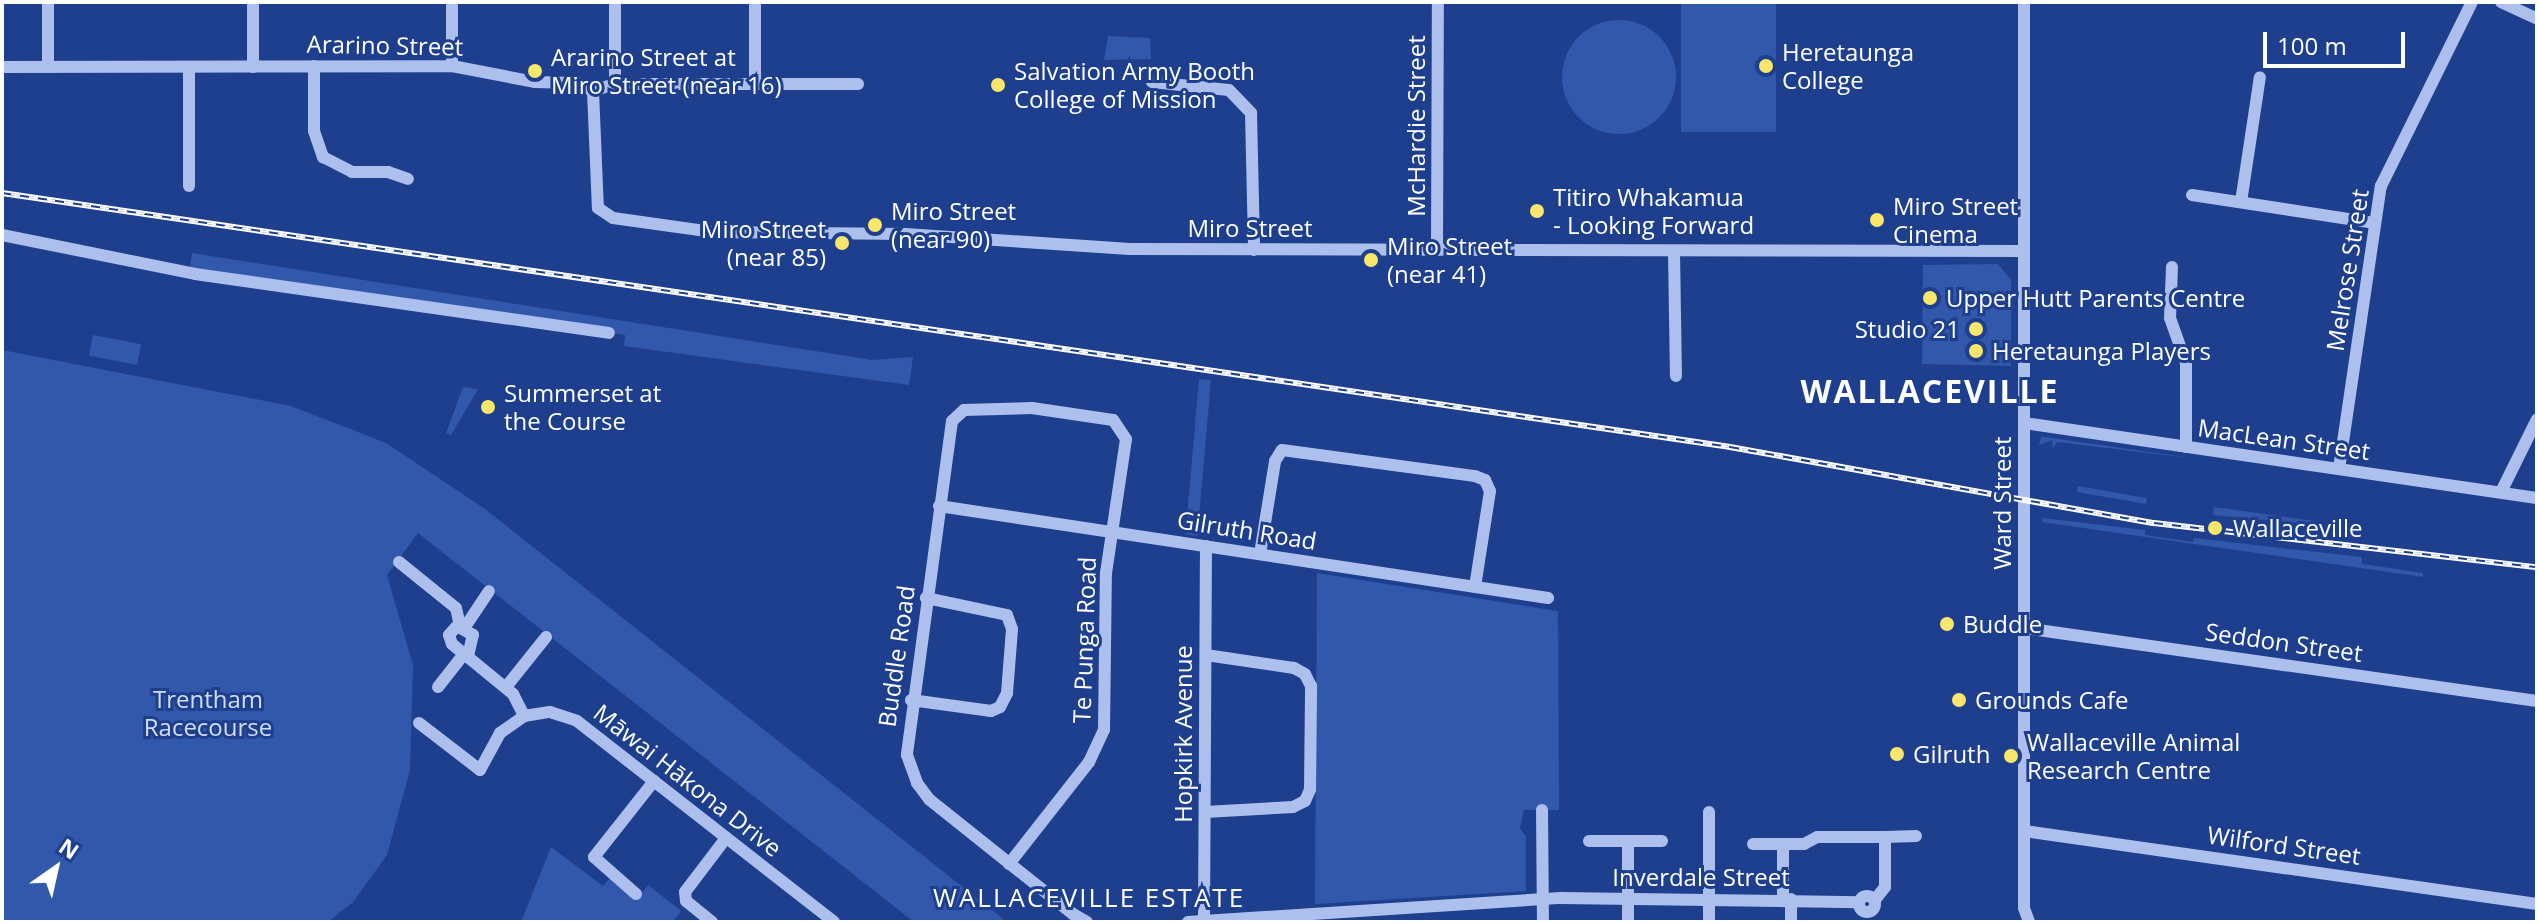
<!DOCTYPE html>
<html>
<head>
<meta charset="utf-8">
<style>
  body { margin:0 }
  #map { position:relative; width:2539px; height:924px; overflow:hidden; background:#1e3f8e; font-family:"Open Sans",sans-serif }
  div>[style] { position:absolute }
  .green>* { inset:0; background:#3258ac; transform-origin:0 0 }
  .round { border-radius:50% }
  .minor>* { height:12px; margin:-6px; padding:0 6px; transform-origin:6px; border-radius:6px; background:#adc0ed }
  .minor>.ring { margin:-6px; padding:0; box-sizing:content-box; background:none; border:12px solid #adc0ed; border-radius:50% }
  .rail>* { height:6px; margin-top:-3px; transform-origin:0; background:repeating-linear-gradient(90deg,#1e3f8e 0 9px,#fff 0 18px); box-sizing:border-box; border-block:2px solid #fff }
  .dots>* { width:22px; height:22px; translate:-50% -50%; box-sizing:border-box; border:4px solid #1e3f8e; border-radius:50% }
  span { translate:-50% -50%; white-space:nowrap; text-align:center; line-height:1.15; -webkit-text-stroke:6px #1e3f8e; paint-order:stroke }
  .street-label { font-size:24px; color:#fff }
  .poi-label { font-size:24px; color:#fff }
  .left { translate:0 -50%; text-align:left }
  .right { translate:-100% -50%; text-align:right }
  .park-label { font-size:24px; color:#d2def9 }
  .neighbourhood-label { font-size:26px; color:#fff; letter-spacing:2px }
  .district-label { font-size:32px; color:#fff; font-weight:700; letter-spacing:2px }
  .frame { position:absolute; inset:0; border:4px solid #fff; pointer-events:none }
  .north { position:absolute; left:16px; top:828px; width:80px; height:80px; -webkit-text-stroke:6px #1e3f8e; paint-order:stroke; rotate:34deg; font-size:22px; font-weight:700; line-height:32px; text-align:center; color:#fff }
  .north::after { content:''; display:block; margin:auto; width:28px; height:36px; background:#fff; clip-path:polygon(50% 0,100% 100%,50% 72%,0 100%) }
  .scale { position:absolute; left:2263px; top:32px; width:142px; height:36px; box-sizing:border-box; border:4px solid #fff; border-top:0; padding-left:10px; font-size:24px; line-height:28px; white-space:nowrap; color:#fff; -webkit-text-stroke:6px #1e3f8e; paint-order:stroke }
</style>
</head>
<body>
<div id="map">
  <div class="green">
    <div style="left:1681px;top:2px;width:95px;height:130px"></div>
    <div class="round" style="left:1562px;top:20px;width:114px;height:114px"></div>
    <div style="clip-path:polygon(1108px 36px,1150px 38px,1151px 59px,1104px 60px)"></div>
    <div style="clip-path:polygon(192px 253px,872px 360px,913px 357px,909px 385px,624px 346px,625px 335px,190px 268px)"></div>
    <div style="clip-path:polygon(1998px 264px,2011px 280px,2011px 366px,1922px 364px,1923px 265px)"></div>
    <div style="left:93px;top:335px;width:49px;height:21px;rotate:11deg"></div>
    <div style="clip-path:polygon(2px 350px,291px 406px,386px 443px,485px 509px,1007px 922px,914px 922px,418px 533px,387px 575px,413px 665px,410px 770px,387px 855px,353px 902px,328px 922px,2px 922px)"></div>
    <div style="left:1199px;top:379px;width:12px;height:156px;rotate:5deg"></div>
    <div style="clip-path:polygon(463px 387px,478px 389px,451px 435px,446px 433px)"></div>
    <div style="clip-path:polygon(2041px 437px,2044px 437px,2199px 459px,2057px 442px,2053px 448px,2052px 440px,2039px 445px)"></div>
    <div style="left:2078px;top:486px;width:70px;height:6px;rotate:10deg"></div>
    <div style="clip-path:polygon(2214px 507px,2322px 522px,2322px 525px,2213px 515px)"></div>
    <div style="clip-path:polygon(2042px 518px,2145px 530px,2145px 535px,2193px 542px,2194px 538px,2362px 557px,2362px 564px,2423px 573px,2423px 577px,2042px 522px)"></div>
    <div style="clip-path:polygon(1317px 573px,1558px 611px,1559px 810px,1524px 810px,1520px 828px,1526px 837px,1526px 891px,1315px 904px)"></div>
    <div style="clip-path:polygon(551px 847px,603px 886px,610px 878px,637px 899px,648px 885px,681px 911px,672px 922px,521px 922px)"></div>
  </div>
  <div class="minor">
    <div style="left:48px;top:2px;width:65px;rotate:90deg"></div>
    <div style="left:452px;top:2px;width:64px;rotate:90deg"></div>
    <div style="left:615px;top:2px;width:82px;rotate:90deg"></div>
    <div style="left:2024px;top:2px;width:906px;rotate:90deg"></div>
    <div style="left:2024px;top:908px;width:15px;rotate:70deg"></div>
    <div style="left:2501px;top:2px;width:40px;rotate:25deg"></div>
    <div style="left:314px;top:66px;width:65px;rotate:90deg"></div>
    <div style="left:314px;top:131px;width:28px;rotate:71deg"></div>
    <div style="left:323px;top:157px;width:33px;rotate:27deg"></div>
    <div style="left:352px;top:172px;width:36px"></div>
    <div style="left:388px;top:172px;width:21px;rotate:19deg"></div>
    <div style="left:2px;top:67px;width:450px;rotate:-0.1deg"></div>
    <div style="left:452px;top:66px;width:85px;rotate:10.9deg"></div>
    <div style="left:535px;top:82px;width:42px;rotate:1.4deg"></div>
    <div style="left:577px;top:83px;width:18px;rotate:27deg"></div>
    <div style="left:189px;top:67px;width:119px;rotate:90deg"></div>
    <div style="left:253px;top:67px;width:65px;rotate:-90deg"></div>
    <div style="left:1152px;top:82px;width:77px;rotate:5.9deg"></div>
    <div style="left:1229px;top:90px;width:32px;rotate:46deg"></div>
    <div style="left:1251px;top:113px;width:137px;rotate:88.7deg"></div>
    <div style="left:755px;top:85px;width:83px;rotate:-90deg"></div>
    <div style="left:593px;top:91px;width:117px;rotate:87.6deg"></div>
    <div style="left:598px;top:208px;width:18px;rotate:34deg"></div>
    <div style="left:613px;top:218px;width:100px;rotate:8deg"></div>
    <div style="left:712px;top:232px;width:193px;rotate:0.6deg"></div>
    <div style="left:905px;top:234px;width:225px;rotate:3.8deg"></div>
    <div style="left:1129px;top:249px;width:895px;rotate:0.13deg"></div>
    <div style="left:593px;top:91px;width:23px;rotate:-18deg"></div>
    <div style="left:615px;top:84px;width:243px"></div>
    <div style="left:2192px;top:195px;width:184px;rotate:8.7deg"></div>
    <div style="left:2241px;top:202px;width:126px;rotate:-81.4deg"></div>
    <div style="left:2px;top:235px;width:197px;rotate:11.4deg"></div>
    <div style="left:195px;top:274px;width:418px;rotate:8.1deg"></div>
    <div style="left:1437px;top:250px;width:248px;rotate:-89.8deg"></div>
    <div style="left:1674px;top:251px;width:125px;rotate:89.1deg"></div>
    <div style="left:2172px;top:267px;width:51px;rotate:92.2deg"></div>
    <div style="left:2170px;top:318px;width:48px;rotate:70.4deg"></div>
    <div style="left:2186px;top:363px;width:84px;rotate:90deg"></div>
    <div style="left:2024px;top:423px;width:518px;rotate:8.32deg"></div>
    <div style="left:2339px;top:469px;width:286px;rotate:-81.6deg"></div>
    <div style="left:2381px;top:186px;width:205px;rotate:-63.7deg"></div>
    <div style="left:2501px;top:492px;width:81px;rotate:-63.7deg"></div>
    <div style="left:939px;top:506px;width:616px;rotate:8.59deg"></div>
    <div style="left:1260px;top:554px;width:94px;rotate:-80.8deg"></div>
    <div style="left:1275px;top:461px;width:13px;rotate:-58deg"></div>
    <div style="left:1282px;top:450px;width:195px;rotate:7.7deg"></div>
    <div style="left:1475px;top:476px;width:11px;rotate:22deg"></div>
    <div style="left:1485px;top:480px;width:12px;rotate:66deg"></div>
    <div style="left:1490px;top:491px;width:97px;rotate:98.9deg"></div>
    <div style="left:399px;top:562px;width:73px;rotate:38.9deg"></div>
    <div style="left:456px;top:608px;width:18px;rotate:77deg"></div>
    <div style="left:465px;top:627px;width:43px;rotate:-56.3deg"></div>
    <div style="left:2024px;top:628px;width:518px;rotate:8.1deg"></div>
    <div style="left:468px;top:656px;width:22px;rotate:-77deg"></div>
    <div style="left:473px;top:635px;width:18px;rotate:-151deg"></div>
    <div style="left:457px;top:626px;width:12px;rotate:132deg"></div>
    <div style="left:449px;top:635px;width:9px;rotate:72deg"></div>
    <div style="left:452px;top:644px;width:79px;rotate:39.3deg"></div>
    <div style="left:513px;top:694px;width:25px;rotate:63deg"></div>
    <div style="left:438px;top:687px;width:42px;rotate:-51.8deg"></div>
    <div style="left:506px;top:687px;width:64px;rotate:-51.3deg"></div>
    <div style="left:911px;top:700px;width:81px;rotate:7.8deg"></div>
    <div style="left:991px;top:711px;width:10px;rotate:-24deg"></div>
    <div style="left:1000px;top:707px;width:16px;rotate:-63deg"></div>
    <div style="left:1007px;top:693px;width:64px;rotate:-85.5deg"></div>
    <div style="left:1012px;top:629px;width:15px;rotate:-110deg"></div>
    <div style="left:1007px;top:615px;width:83px;rotate:-168.1deg"></div>
    <div style="left:419px;top:723px;width:77px;rotate:37.6deg"></div>
    <div style="left:480px;top:770px;width:42px;rotate:-61.6deg"></div>
    <div style="left:500px;top:733px;width:29px;rotate:-35deg"></div>
    <div style="left:524px;top:716px;width:26px;rotate:-9deg"></div>
    <div style="left:550px;top:712px;width:28px;rotate:18deg"></div>
    <div style="left:577px;top:721px;width:326px;rotate:38deg"></div>
    <div style="left:1542px;top:810px;width:112px;rotate:89.5deg"></div>
    <div style="left:1205px;top:812px;width:88px;rotate:-3.3deg"></div>
    <div style="left:1293px;top:807px;width:13px;rotate:-27deg"></div>
    <div style="left:1305px;top:801px;width:12px;rotate:-66deg"></div>
    <div style="left:1310px;top:790px;width:104px;rotate:-89.4deg"></div>
    <div style="left:1311px;top:686px;width:13px;rotate:-117deg"></div>
    <div style="left:1305px;top:674px;width:13px;rotate:-151deg"></div>
    <div style="left:1294px;top:668px;width:89px;rotate:-171.6deg"></div>
    <div style="left:1709px;top:812px;width:110px;rotate:90deg"></div>
    <div style="left:2024px;top:831px;width:518px;rotate:8.1deg"></div>
    <div style="left:1885px;top:837px;width:31px;rotate:-2deg"></div>
    <div style="left:1589px;top:841px;width:73px"></div>
    <div style="left:1753px;top:844px;width:30px"></div>
    <div style="left:1009px;top:864px;width:130px;rotate:-51.9deg"></div>
    <div style="left:1089px;top:762px;width:35px;rotate:-65deg"></div>
    <div style="left:1104px;top:730px;width:157px;rotate:-89.3deg"></div>
    <div style="left:1106px;top:573px;width:135px;rotate:-81.5deg"></div>
    <div style="left:1126px;top:439px;width:23px;rotate:-124deg"></div>
    <div style="left:1113px;top:420px;width:82px;rotate:-171.6deg"></div>
    <div style="left:1032px;top:408px;width:68px;rotate:178.3deg"></div>
    <div style="left:964px;top:410px;width:16px;rotate:137deg"></div>
    <div style="left:952px;top:421px;width:337px;rotate:97.7deg"></div>
    <div style="left:907px;top:755px;width:30px;rotate:70deg"></div>
    <div style="left:917px;top:783px;width:21px;rotate:53deg"></div>
    <div style="left:930px;top:800px;width:13px;rotate:39deg"></div>
    <div style="left:940px;top:808px;width:170px;rotate:38.6deg"></div>
    <div style="left:1073px;top:914px;width:16px;rotate:30deg"></div>
    <div style="left:636px;top:894px;width:56px;rotate:-138.6deg"></div>
    <div style="left:594px;top:857px;width:97px;rotate:-51.7deg"></div>
    <div class="ring" style="left:1859px;top:896px;width:4px;height:4px"></div>
    <div style="left:1783px;top:899px;width:55px;rotate:-90deg"></div>
    <div style="left:1783px;top:844px;width:21px"></div>
    <div style="left:1804px;top:844px;width:15px;rotate:-28deg"></div>
    <div style="left:1817px;top:837px;width:68px"></div>
    <div style="left:1885px;top:837px;width:50px;rotate:90deg"></div>
    <div style="left:1885px;top:887px;width:16px;rotate:128deg"></div>
    <div style="left:712px;top:922px;width:33px;rotate:-141deg"></div>
    <div style="left:686px;top:901px;width:9px;rotate:-96deg"></div>
    <div style="left:685px;top:892px;width:68px;rotate:-52.8deg"></div>
    <div style="left:1188px;top:922px;width:374px;rotate:-3.7deg"></div>
    <div style="left:1561px;top:898px;width:298px;rotate:0.8deg"></div>
    <div style="left:1204px;top:922px;width:376px;rotate:-89.7deg"></div>
    <div style="left:1628px;top:922px;width:81px;rotate:-90deg"></div>
    <div style="left:1791px;top:922px;width:23px;rotate:-90deg"></div>
  </div>
  <div class="rail">
    <div style="left:2px;top:193px;width:1747px;rotate:8.36deg"></div>
    <div style="left:1730px;top:447px;width:431px;rotate:10.2deg"></div>
    <div style="left:2154px;top:523px;width:386px;rotate:6.6deg"></div>
  </div>
  <div class="dots">
    <div style="left:1766px;top:66px;background:#fbe66c"></div>
    <div style="left:535px;top:71px;background:#fbe66c"></div>
    <div style="left:998px;top:85px;background:#fbe66c"></div>
    <div style="left:1537px;top:211px;background:#fbe66c"></div>
    <div style="left:1877px;top:220px;background:#fbe66c"></div>
    <div style="left:875px;top:225px;background:#fbe66c"></div>
    <div style="left:842px;top:243px;background:#fbe66c"></div>
    <div style="left:1371px;top:260px;background:#fbe66c"></div>
    <div style="left:1930px;top:298px;background:#fbe66c"></div>
    <div style="left:1976px;top:329px;background:#fbe66c"></div>
    <div style="left:1976px;top:351px;background:#fbe66c"></div>
    <div style="left:488px;top:407px;background:#fbe66c"></div>
    <div style="left:2215px;top:528px;background:#fbe66c"></div>
    <div style="left:1947px;top:624px;background:#fbe66c"></div>
    <div style="left:1959px;top:700px;background:#fbe66c"></div>
    <div style="left:1897px;top:754px;background:#fbe66c"></div>
    <div style="left:2011px;top:756px;background:#fbe66c"></div>
  </div>
  <div class="street-label">
    <span style="left:385px;top:45px;rotate:1deg">Ararino Street</span>
    <span style="left:1416px;top:126px;rotate:-90deg">McHardie Street</span>
    <span style="left:1250px;top:228px">Miro Street</span>
    <span style="left:2347px;top:270px;rotate:-81deg">Melrose Street</span>
    <span style="left:2284px;top:439px;rotate:8deg">MacLean Street</span>
    <span style="left:2002px;top:503px;rotate:-90deg">Ward Street</span>
    <span style="left:1247px;top:530px;rotate:9deg">Gilruth Road</span>
    <span style="left:1084px;top:640px;rotate:-88deg">Te Punga Road</span>
    <span style="left:2284px;top:642px;rotate:8deg">Seddon Street</span>
    <span style="left:896px;top:656px;rotate:-82deg">Buddle Road</span>
    <span style="left:1183px;top:734px;rotate:-90deg">Hopkirk Avenue</span>
    <span style="left:688px;top:780px;rotate:38deg">Māwai Hākona Drive</span>
    <span style="left:2284px;top:845px;rotate:8deg">Wilford Street</span>
    <span style="left:1701px;top:877px">Inverdale Street</span>
  </div>
  <div class="poi-label">
    <span class="left" style="left:1782px;top:66px">Heretaunga<br>College</span>
    <span class="left" style="left:551px;top:71px">Ararino Street at<br>Miro Street (near 16)</span>
    <span class="left" style="left:1014px;top:85px">Salvation Army Booth<br>College of Mission</span>
    <span class="left" style="left:1553px;top:211px">Titiro Whakamua<br>- Looking Forward</span>
    <span class="left" style="left:1893px;top:220px">Miro Street<br>Cinema</span>
    <span class="left" style="left:891px;top:225px">Miro Street<br>(near 90)</span>
    <span class="right" style="left:826px;top:243px">Miro Street<br>(near 85)</span>
    <span class="left" style="left:1387px;top:260px">Miro Street<br>(near 41)</span>
    <span class="left" style="left:1946px;top:298px">Upper Hutt Parents Centre</span>
    <span class="right" style="left:1960px;top:329px">Studio 21</span>
    <span class="left" style="left:1992px;top:351px">Heretaunga Players</span>
    <span class="left" style="left:504px;top:407px">Summerset at<br>the Course</span>
    <span class="left" style="left:2233px;top:528px">Wallaceville</span>
    <span class="left" style="left:1963px;top:624px">Buddle</span>
    <span class="left" style="left:1975px;top:700px">Grounds Cafe</span>
    <span class="left" style="left:2027px;top:756px">Wallaceville Animal<br>Research Centre</span>
    <span class="left" style="left:1913px;top:754px">Gilruth</span>
  </div>
  <div class="park-label">
    <span style="left:208px;top:713px">Trentham<br>Racecourse</span>
  </div>
  <div class="neighbourhood-label">
    <span style="left:1089px;top:898px">WALLACEVILLE ESTATE</span>
  </div>
  <div class="district-label">
    <span style="left:1930px;top:391px">WALLACEVILLE</span>
  </div>
  <div class="frame"></div>
  <div class="north">N</div>
  <div class="scale">100 m</div>
</div>
</body>
</html>
